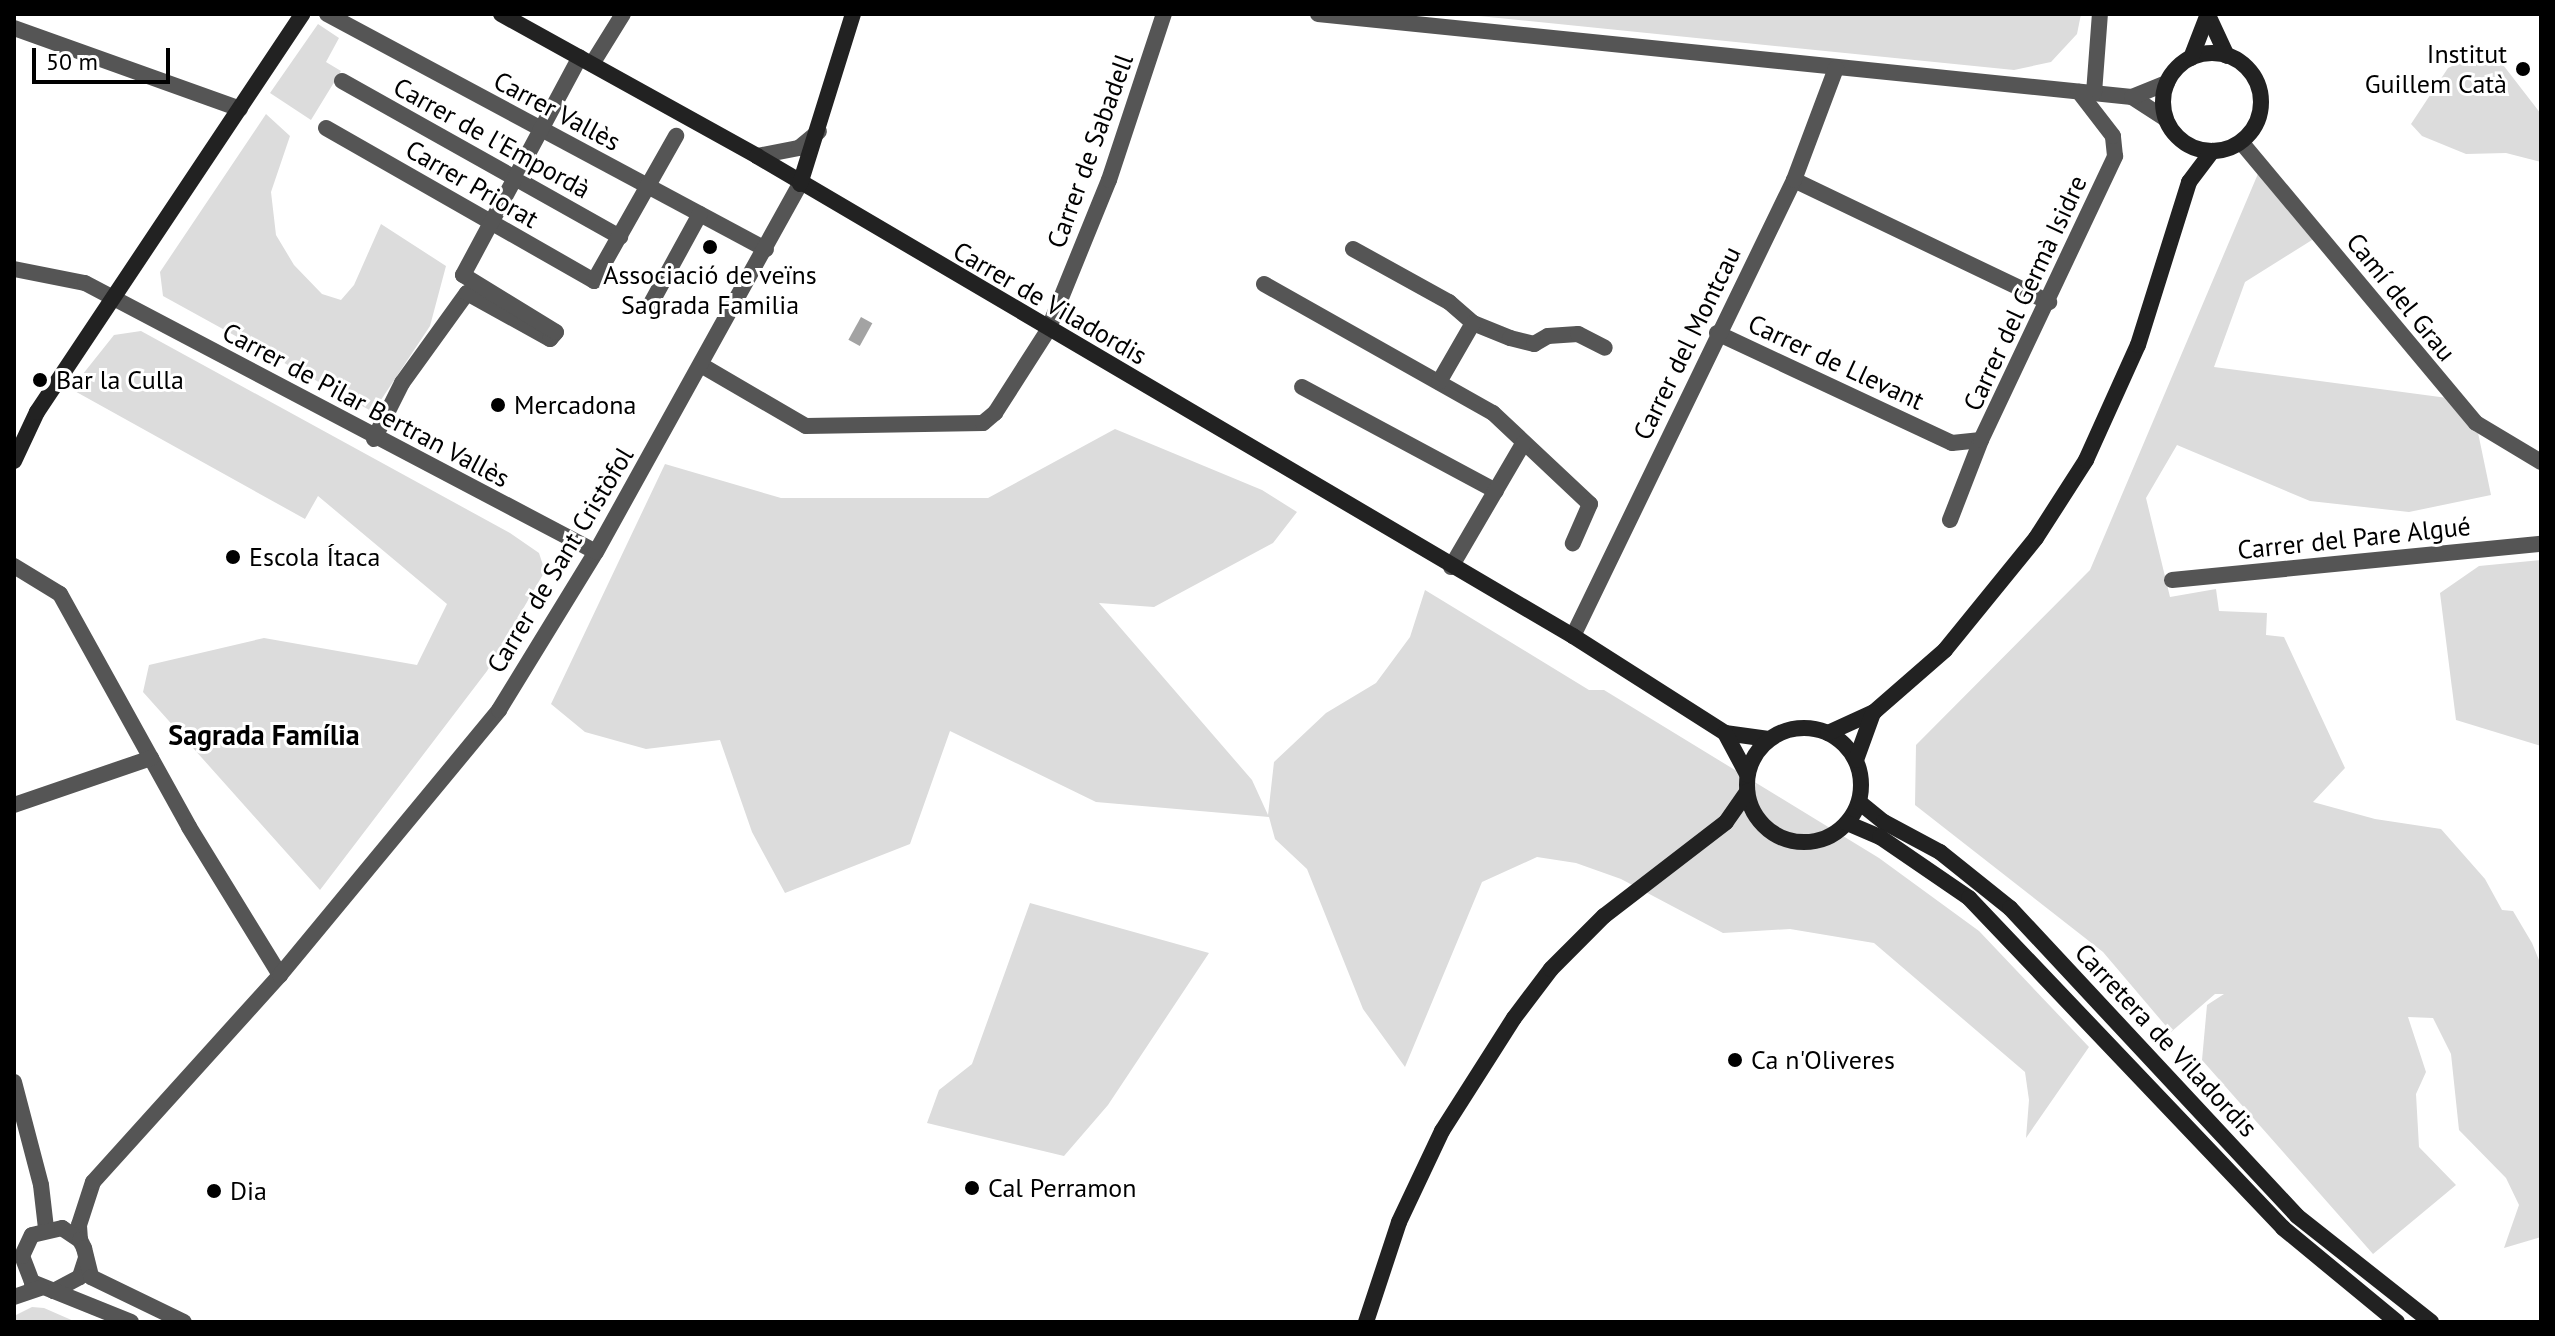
<!DOCTYPE html>
<html>
<head>
<meta charset="utf-8">
<style>
  body { margin:0 }
  #map { position:relative; width:2555px; height:1336px; overflow:hidden; background:#fff; font-family:"PT Sans",sans-serif }
  div>[style] { position:absolute }
  .green>* { inset:0; background:#dcdcdc }
  .water>* { inset:0; background:#a3a3a3; transform-origin:0 0 }
  .street>* { height:16px; margin:-8px; padding:0 8px; transform-origin:8px; border-radius:8px; background:#555 }
  .secondary>* { height:16px; margin:-8px; padding:0 8px; transform-origin:8px; border-radius:8px; background:#222 }
  .secondary>.ring { margin:-8px; padding:0; box-sizing:content-box; background:none; border:16px solid #222; border-radius:50% }
  .dots>* { width:22px; height:22px; translate:-50% -50%; box-sizing:border-box; border:4px solid #fff; border-radius:50% }
  span { translate:-50% -50%; white-space:nowrap; text-align:center; line-height:1.15; -webkit-text-stroke:6px #fff; paint-order:stroke }
  .poi-label { font-size:26px; color:#000 }
  .right { translate:-100% -50%; text-align:right }
  .left { translate:0 -50%; text-align:left }
  .street-label { font-size:26px; color:#000 }
  .neighbourhood-label { font-size:28px; color:#000; font-weight:700 }
  .frame { position:absolute; inset:0; border:16px solid #000; pointer-events:none }
  .scale { position:absolute; left:32px; top:48px; width:138px; height:36px; box-sizing:border-box; border:4px solid #000; border-top:0; padding-left:10px; font-size:24px; line-height:28px; white-space:nowrap; color:#000; -webkit-text-stroke:6px #fff; paint-order:stroke }
</style>
</head>
<body>
<div id="map">
  <div class="green">
    <div style="clip-path:polygon(1459px 14px,2081px 14px,2077px 34px,2051px 62px,2014px 70px)"></div>
    <div style="clip-path:polygon(318px 24px,339px 38px,326px 62px,341px 71px,311px 120px,270px 93px)"></div>
    <div style="clip-path:polygon(2490px 48px,2541px 114px,2541px 162px,2506px 153px,2466px 154px,2422px 136px,2411px 124px,2448px 68px)"></div>
    <div style="clip-path:polygon(266px 114px,290px 136px,271px 192px,276px 235px,294px 265px,322px 294px,341px 300px,354px 285px,381px 224px,446px 266px,430px 326px,373px 412px,163px 296px,160px 272px)"></div>
    <div style="clip-path:polygon(2260px 169px,2320px 235px,2245px 282px,2214px 367px,2455px 399px,2476px 423px,2491px 495px,2409px 512px,2310px 501px,2177px 445px,2146px 498px,2170px 597px,2216px 589px,2219px 611px,2267px 613px,2266px 635px,2284px 637px,2345px 768px,2313px 802px,2375px 819px,2441px 829px,2485px 879px,2502px 910px,2513px 911px,2532px 943px,2541px 965px,2541px 1237px,2504px 1248px,2519px 1205px,2506px 1178px,2459px 1130px,2451px 1054px,2433px 1018px,2408px 1017px,2426px 1072px,2416px 1094px,2419px 1147px,2456px 1185px,2373px 1254px,2202px 1060px,2207px 1005px,2224px 994px,2215px 994px,2171px 1032px,2103px 952px,1915px 805px,1916px 745px,2090px 570px)"></div>
    <div style="clip-path:polygon(141px 331px,510px 533px,539px 553px,545px 571px,487px 671px,320px 890px,143px 692px,149px 665px,264px 638px,417px 665px,447px 604px,318px 496px,305px 519px,71px 389px,114px 335px)"></div>
    <div style="clip-path:polygon(1115px 429px,1262px 490px,1297px 512px,1273px 543px,1154px 607px,1099px 603px,1252px 780px,1268px 815px,1274px 762px,1326px 713px,1376px 683px,1410px 637px,1425px 590px,1589px 690px,1604px 690px,1879px 858px,1979px 931px,2089px 1047px,2026px 1138px,2029px 1100px,2025px 1072px,1874px 943px,1790px 929px,1723px 933px,1621px 879px,1576px 863px,1537px 857px,1482px 882px,1405px 1067px,1363px 1009px,1307px 869px,1275px 839px,1269px 817px,1096px 802px,950px 731px,910px 844px,785px 893px,752px 832px,720px 740px,646px 749px,585px 732px,551px 704px,665px 464px,781px 498px,988px 498px)"></div>
    <div style="clip-path:polygon(2541px 560px,2541px 746px,2456px 720px,2440px 593px,2479px 566px)"></div>
    <div style="clip-path:polygon(1030px 903px,1209px 953px,1108px 1105px,1064px 1156px,927px 1123px,939px 1090px,972px 1064px)"></div>
    <div style="clip-path:polygon(32px 1307px,44px 1308px,76px 1322px,14px 1322px,14px 1316px)"></div>
  </div>
  <div class="water">
    <div style="left:861px;top:317px;width:13px;height:26px;rotate:29deg"></div>
  </div>
  <div class="street">
    <div style="left:327px;top:14px;width:498px;rotate:28.2deg"></div>
    <div style="left:1318px;top:14px;width:818px;rotate:5.82deg"></div>
    <div style="left:2132px;top:97px;width:40px;rotate:32.9deg"></div>
    <div style="left:14px;top:28px;width:240px;rotate:19.7deg"></div>
    <div style="left:592px;top:64px;width:59px;rotate:-58.2deg"></div>
    <div style="left:342px;top:81px;width:319px;rotate:29.3deg"></div>
    <div style="left:2094px;top:93px;width:79px;rotate:-85.7deg"></div>
    <div style="left:2132px;top:97px;width:38px;rotate:-22deg"></div>
    <div style="left:326px;top:128px;width:309px;rotate:29.7deg"></div>
    <div style="left:594px;top:281px;width:167px;rotate:-60.5deg"></div>
    <div style="left:2241px;top:142px;width:366px;rotate:50.1deg"></div>
    <div style="left:2476px;top:423px;width:76px;rotate:31deg"></div>
    <div style="left:757px;top:156px;width:43px;rotate:-10.8deg"></div>
    <div style="left:799px;top:148px;width:26px;rotate:-40deg"></div>
    <div style="left:1794px;top:180px;width:283px;rotate:25.6deg"></div>
    <div style="left:1353px;top:249px;width:110px;rotate:28.9deg"></div>
    <div style="left:1449px;top:302px;width:32px;rotate:41deg"></div>
    <div style="left:1473px;top:323px;width:40px;rotate:22deg"></div>
    <div style="left:1510px;top:338px;width:25px;rotate:14deg"></div>
    <div style="left:1534px;top:344px;width:16px;rotate:-30deg"></div>
    <div style="left:1548px;top:336px;width:30px;rotate:-4deg"></div>
    <div style="left:1578px;top:334px;width:30px;rotate:27deg"></div>
    <div style="left:14px;top:269px;width:72px;rotate:11.2deg"></div>
    <div style="left:85px;top:283px;width:577px;rotate:27.76deg"></div>
    <div style="left:1264px;top:284px;width:263px;rotate:29.4deg"></div>
    <div style="left:1493px;top:413px;width:133px;rotate:43.2deg"></div>
    <div style="left:1590px;top:504px;width:43px;rotate:113.6deg"></div>
    <div style="left:649px;top:307px;width:106px;rotate:-61.3deg"></div>
    <div style="left:1717px;top:333px;width:259px;rotate:25.1deg"></div>
    <div style="left:1952px;top:443px;width:29px;rotate:-6deg"></div>
    <div style="left:701px;top:365px;width:121px;rotate:30.2deg"></div>
    <div style="left:806px;top:426px;width:177px;rotate:-1deg"></div>
    <div style="left:983px;top:423px;width:16px;rotate:-40deg"></div>
    <div style="left:995px;top:413px;width:98px;rotate:-57.4deg"></div>
    <div style="left:1048px;top:330px;width:162px;rotate:-67.9deg"></div>
    <div style="left:1109px;top:180px;width:175px;rotate:-71.7deg"></div>
    <div style="left:1439px;top:382px;width:68px;rotate:-60deg"></div>
    <div style="left:1302px;top:387px;width:220px;rotate:28.2deg"></div>
    <div style="left:374px;top:439px;width:63px;rotate:-63.4deg"></div>
    <div style="left:402px;top:383px;width:111px;rotate:-54.2deg"></div>
    <div style="left:467px;top:293px;width:95px;rotate:29deg"></div>
    <div style="left:550px;top:339px;width:9px;rotate:-49deg"></div>
    <div style="left:556px;top:332px;width:109px;rotate:-148.5deg"></div>
    <div style="left:463px;top:275px;width:247px;rotate:-61.8deg"></div>
    <div style="left:1950px;top:520px;width:86px;rotate:-68.8deg"></div>
    <div style="left:1981px;top:440px;width:314px;rotate:-64.7deg"></div>
    <div style="left:2115px;top:156px;width:20px;rotate:-96deg"></div>
    <div style="left:2113px;top:136px;width:56px;rotate:-127.7deg"></div>
    <div style="left:14px;top:566px;width:54px;rotate:31.3deg"></div>
    <div style="left:60px;top:594px;width:266px;rotate:61deg"></div>
    <div style="left:189px;top:827px;width:174px;rotate:58.4deg"></div>
    <div style="left:1451px;top:567px;width:143px;rotate:-59.7deg"></div>
    <div style="left:2172px;top:580px;width:371px;rotate:-5.6deg"></div>
    <div style="left:1573px;top:636px;width:507px;rotate:-64.14deg"></div>
    <div style="left:1794px;top:180px;width:120px;rotate:-69.4deg"></div>
    <div style="left:14px;top:805px;width:145px;rotate:-18.9deg"></div>
    <div style="left:14px;top:1082px;width:106px;rotate:75.3deg"></div>
    <div style="left:41px;top:1185px;width:43px;rotate:83.4deg"></div>
    <div style="left:80px;top:1240px;width:15px;rotate:-94deg"></div>
    <div style="left:79px;top:1225px;width:45px;rotate:-72deg"></div>
    <div style="left:93px;top:1182px;width:279px;rotate:-47.9deg"></div>
    <div style="left:280px;top:975px;width:344px;rotate:-50.4deg"></div>
    <div style="left:499px;top:710px;width:185px;rotate:-58.5deg"></div>
    <div style="left:596px;top:552px;width:421px;rotate:-61deg"></div>
    <div style="left:86px;top:1258px;width:20px;rotate:108deg"></div>
    <div style="left:80px;top:1277px;width:30px;rotate:152deg"></div>
    <div style="left:54px;top:1291px;width:24px;rotate:-158deg"></div>
    <div style="left:32px;top:1282px;width:28px;rotate:-111deg"></div>
    <div style="left:22px;top:1256px;width:23px;rotate:-65deg"></div>
    <div style="left:32px;top:1235px;width:31px;rotate:-13deg"></div>
    <div style="left:62px;top:1228px;width:22px;rotate:34deg"></div>
    <div style="left:80px;top:1240px;width:9px;rotate:63deg"></div>
    <div style="left:84px;top:1248px;width:30px;rotate:76deg"></div>
    <div style="left:91px;top:1277px;width:103px;rotate:25.8deg"></div>
    <div style="left:54px;top:1291px;width:83px;rotate:21.9deg"></div>
    <div style="left:14px;top:1297px;width:28px;rotate:-19deg"></div>
  </div>
  <div class="secondary">
    <div style="left:501px;top:14px;width:293px;rotate:29deg"></div>
    <div style="left:757px;top:156px;width:947px;rotate:30.47deg"></div>
    <div style="left:1573px;top:636px;width:180px;rotate:32.5deg"></div>
    <div style="left:1725px;top:733px;width:44px;rotate:7.8deg"></div>
    <div style="left:2208px;top:15px;width:45px;rotate:65.1deg"></div>
    <div class="ring" style="left:2163px;top:53px;width:82px;height:82px"></div>
    <div style="left:2191px;top:58px;width:47px;rotate:-68.9deg"></div>
    <div style="left:800px;top:184px;width:178px;rotate:-72.7deg"></div>
    <div style="left:14px;top:461px;width:54px;rotate:-64.9deg"></div>
    <div style="left:37px;top:412px;width:478px;rotate:-56.3deg"></div>
    <div class="ring" style="left:1747px;top:728px;width:98px;height:98px"></div>
    <div style="left:1725px;top:733px;width:47px;rotate:61.8deg"></div>
    <div style="left:1828px;top:733px;width:51px;rotate:-24.5deg"></div>
    <div style="left:1874px;top:712px;width:94px;rotate:-41.1deg"></div>
    <div style="left:1945px;top:650px;width:144px;rotate:-50.9deg"></div>
    <div style="left:2036px;top:538px;width:93px;rotate:-57.3deg"></div>
    <div style="left:2086px;top:460px;width:126px;rotate:-65.7deg"></div>
    <div style="left:2138px;top:345px;width:171px;rotate:-72.6deg"></div>
    <div style="left:2189px;top:182px;width:39px;rotate:-53deg"></div>
    <div style="left:1856px;top:760px;width:50px;rotate:-70.1deg"></div>
    <div style="left:1859px;top:802px;width:32px;rotate:39deg"></div>
    <div style="left:1884px;top:822px;width:64px;rotate:28.2deg"></div>
    <div style="left:1940px;top:852px;width:90px;rotate:38.7deg"></div>
    <div style="left:2010px;top:908px;width:421px;rotate:47deg"></div>
    <div style="left:2297px;top:1216px;width:171px;rotate:38.3deg"></div>
    <div style="left:1847px;top:823px;width:36px;rotate:23deg"></div>
    <div style="left:1880px;top:837px;width:108px;rotate:34.4deg"></div>
    <div style="left:1969px;top:898px;width:456px;rotate:46.4deg"></div>
    <div style="left:2283px;top:1228px;width:148px;rotate:39.5deg"></div>
    <div style="left:1366px;top:1322px;width:105px;rotate:-71.7deg"></div>
    <div style="left:1399px;top:1222px;width:101px;rotate:-64.7deg"></div>
    <div style="left:1442px;top:1131px;width:134px;rotate:-57.5deg"></div>
    <div style="left:1514px;top:1018px;width:61px;rotate:-52.9deg"></div>
    <div style="left:1551px;top:969px;width:75px;rotate:-45deg"></div>
    <div style="left:1604px;top:916px;width:154px;rotate:-37.6deg"></div>
    <div style="left:1726px;top:822px;width:37px;rotate:-55deg"></div>
  </div>
  <div class="dots">
    <div style="left:2523px;top:69px;background:#000"></div>
    <div style="left:710px;top:247px;background:#000"></div>
    <div style="left:40px;top:380px;background:#000"></div>
    <div style="left:498px;top:405px;background:#000"></div>
    <div style="left:233px;top:557px;background:#000"></div>
    <div style="left:1735px;top:1060px;background:#000"></div>
    <div style="left:972px;top:1188px;background:#000"></div>
    <div style="left:214px;top:1191px;background:#000"></div>
  </div>
  <div class="poi-label">
    <span class="right" style="left:2507px;top:69px">Institut<br>Guillem Catà</span>
    <span style="left:710px;top:290px">Associació de veïns<br>Sagrada Familia</span>
    <span class="left" style="left:56px;top:380px">Bar la Culla</span>
    <span class="left" style="left:514px;top:405px">Mercadona</span>
    <span class="left" style="left:249px;top:557px">Escola Ítaca</span>
    <span class="left" style="left:1751px;top:1060px">Ca n'Oliveres</span>
    <span class="left" style="left:988px;top:1188px">Cal Perramon</span>
    <span class="left" style="left:230px;top:1191px">Dia</span>
  </div>
  <div class="street-label">
    <span style="left:557px;top:111px;rotate:28deg">Carrer Vallès</span>
    <span style="left:492px;top:138px;rotate:29deg">Carrer de l'Empordà</span>
    <span style="left:1090px;top:151px;rotate:-70deg">Carrer de Sabadell</span>
    <span style="left:472px;top:184px;rotate:30deg">Carrer Priorat</span>
    <span style="left:2025px;top:293px;rotate:-65deg">Carrer del Germà Isidre</span>
    <span style="left:2401px;top:297px;rotate:51deg">Camí del Grau</span>
    <span style="left:1050px;top:303px;rotate:30deg">Carrer de Viladordis</span>
    <span style="left:1687px;top:343px;rotate:-64deg">Carrer del Montcau</span>
    <span style="left:1836px;top:362px;rotate:25deg">Carrer de Llevant</span>
    <span style="left:366px;top:405px;rotate:28deg">Carrer de Pilar Bertran Vallès</span>
    <span style="left:2354px;top:538px;rotate:-6deg">Carrer del Pare Algué</span>
    <span style="left:560px;top:560px;rotate:-59deg">Carrer de Sant Cristòfol</span>
    <span style="left:2166px;top:1040px;rotate:47deg">Carretera de Viladordis</span>
  </div>
  <div class="neighbourhood-label">
    <span style="left:264px;top:735px">Sagrada Família</span>
  </div>
  <div class="frame"></div>
  <div class="scale">50 m</div>
</div>
</body>
</html>
